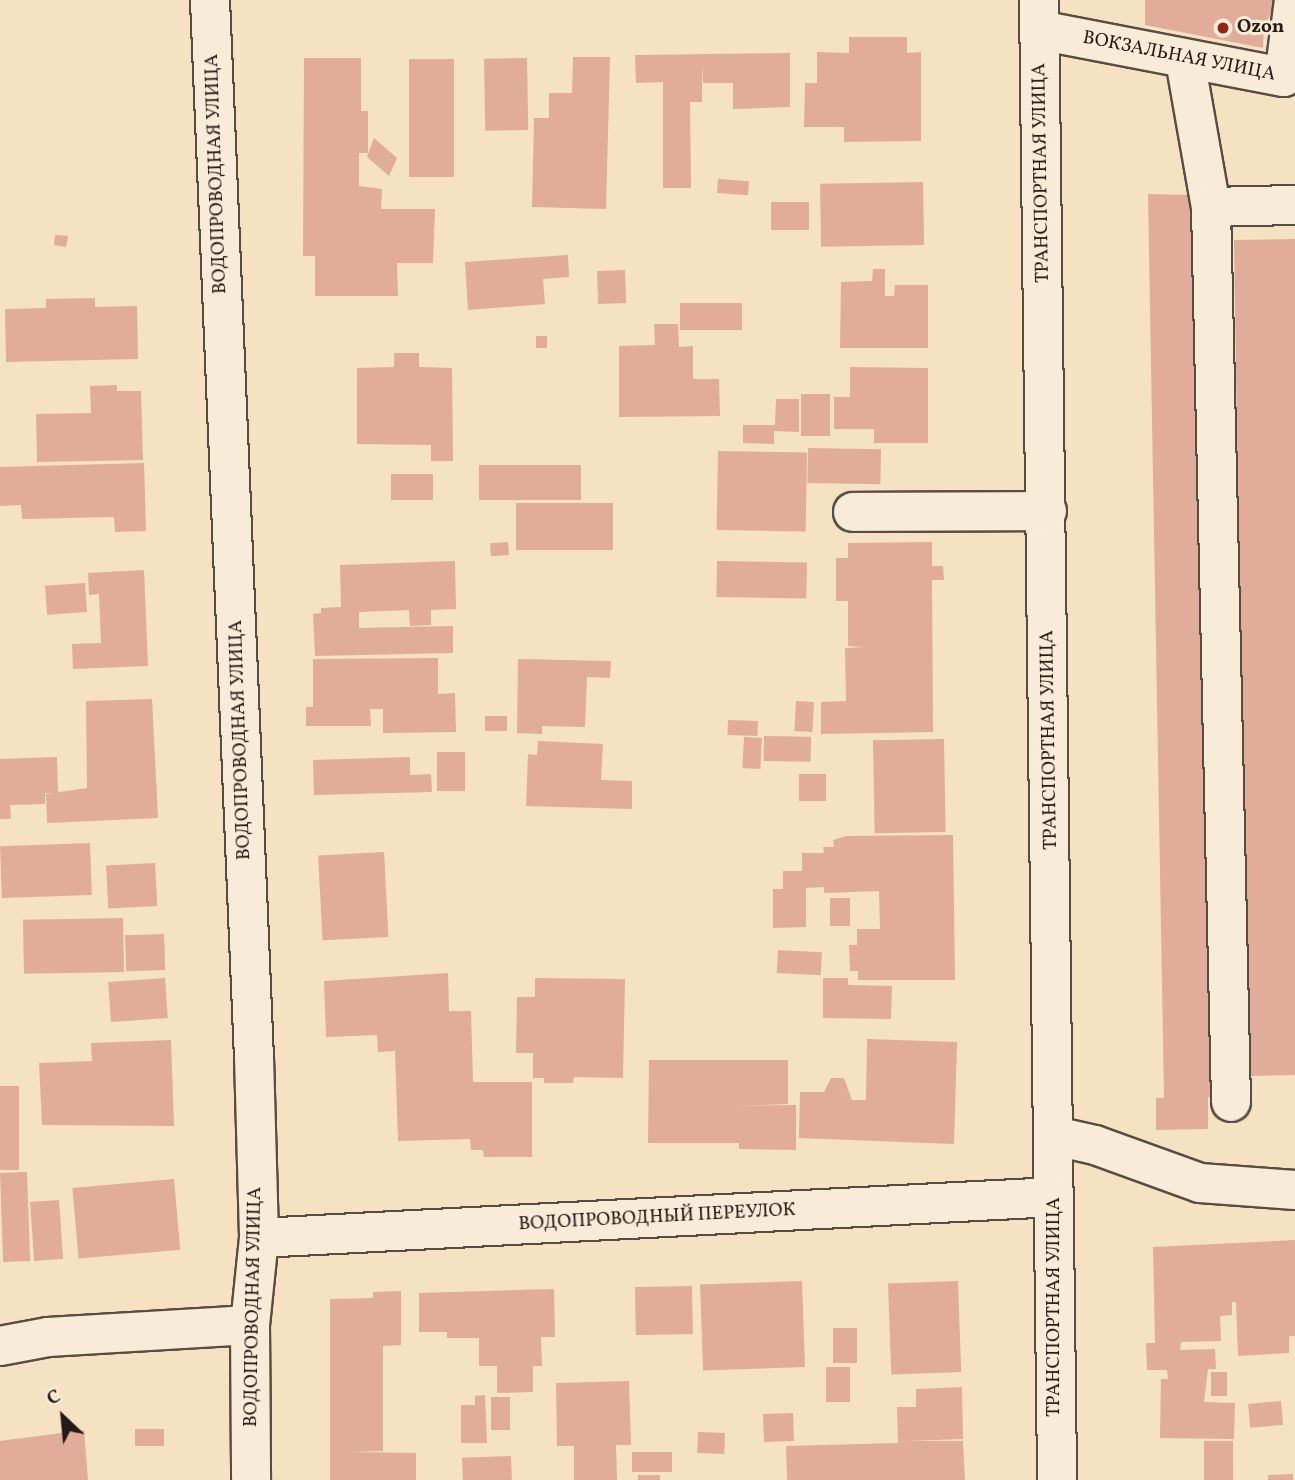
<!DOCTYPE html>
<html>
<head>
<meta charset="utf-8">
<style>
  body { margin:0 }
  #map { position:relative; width:1295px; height:1480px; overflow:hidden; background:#f4e2c3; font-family:Vollkorn,serif }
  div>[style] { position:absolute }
  .building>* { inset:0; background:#e1ac9a; transform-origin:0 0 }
  .roads { filter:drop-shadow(2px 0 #594c40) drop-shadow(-2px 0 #594c40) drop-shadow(0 2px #594c40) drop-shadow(0 -2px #594c40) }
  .minor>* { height:38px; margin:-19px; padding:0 19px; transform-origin:19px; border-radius:19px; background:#f8ecd8 }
  .dots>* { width:19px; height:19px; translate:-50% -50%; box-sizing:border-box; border:4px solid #f8ecd8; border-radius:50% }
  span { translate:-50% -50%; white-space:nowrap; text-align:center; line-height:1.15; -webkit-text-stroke:6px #f8ecd8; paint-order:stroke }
  .poi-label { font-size:19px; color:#251a14; font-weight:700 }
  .left { translate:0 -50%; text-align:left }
  .street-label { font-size:19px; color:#251a14 }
  .north { position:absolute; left:28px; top:1382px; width:70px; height:70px; -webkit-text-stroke:5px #f8ecd8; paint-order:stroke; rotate:334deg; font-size:19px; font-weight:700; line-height:28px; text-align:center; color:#251a14 }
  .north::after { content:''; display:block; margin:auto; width:24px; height:32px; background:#251a14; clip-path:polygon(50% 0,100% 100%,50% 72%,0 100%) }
</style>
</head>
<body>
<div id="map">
  <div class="building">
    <div style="clip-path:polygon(1145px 0,1278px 0,1264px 27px,1263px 48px,1145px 25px)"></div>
    <div style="clip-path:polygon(849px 37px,907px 37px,907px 53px,921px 52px,921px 141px,844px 142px,844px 127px,804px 127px,805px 83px,817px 83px,817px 52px,849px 53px)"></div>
    <div style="clip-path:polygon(790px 53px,790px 107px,733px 109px,733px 83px,703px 83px,702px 65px,702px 102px,690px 102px,691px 188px,663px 188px,663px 82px,636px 83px,635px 55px)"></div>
    <div style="clip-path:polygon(573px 57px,610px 57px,606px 209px,532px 207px,534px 118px,549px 118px,549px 93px,572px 93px)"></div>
    <div style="clip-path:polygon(304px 58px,361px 58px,361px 111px,368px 111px,368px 153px,359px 153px,359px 186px,382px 189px,381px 209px,435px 209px,433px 263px,397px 263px,398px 296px,315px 296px,315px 256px,303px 256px)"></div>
    <div style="left:527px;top:58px;width:72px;height:43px;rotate:89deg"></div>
    <div style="left:409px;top:59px;width:45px;height:118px"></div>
    <div style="clip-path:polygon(374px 138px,397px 158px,389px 176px,367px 157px)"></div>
    <div style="left:718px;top:179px;width:31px;height:14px;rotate:4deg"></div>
    <div style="left:923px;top:182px;width:63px;height:103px;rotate:89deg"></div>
    <div style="clip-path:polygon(1148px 194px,1192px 195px,1212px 1097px,1208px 1097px,1208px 1129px,1156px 1130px,1156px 1098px,1164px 1098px)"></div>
    <div style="left:771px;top:202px;width:38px;height:28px"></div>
    <div style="clip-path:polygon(55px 235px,68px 236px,66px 247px,54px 245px)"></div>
    <div style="clip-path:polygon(1295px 239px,1295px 1075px,1247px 1076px,1234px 240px)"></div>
    <div style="clip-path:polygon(568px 255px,569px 277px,543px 279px,545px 304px,468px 310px,465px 262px)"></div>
    <div style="clip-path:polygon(873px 269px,885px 269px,885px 296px,894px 296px,895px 285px,928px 285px,928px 348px,840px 348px,841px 282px,872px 281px)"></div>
    <div style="left:625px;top:270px;width:33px;height:28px;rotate:88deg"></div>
    <div style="clip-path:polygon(95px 298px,95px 307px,137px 306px,138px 359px,6px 362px,5px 309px,46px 308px,46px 299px)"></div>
    <div style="left:742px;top:303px;width:27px;height:62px;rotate:90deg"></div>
    <div style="clip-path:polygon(654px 324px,678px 324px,679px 347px,693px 346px,693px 379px,719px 379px,720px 416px,619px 417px,619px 346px,655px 345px)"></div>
    <div style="left:536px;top:336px;width:11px;height:12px"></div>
    <div style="clip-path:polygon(394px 353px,419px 353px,419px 367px,452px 368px,453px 461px,431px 461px,431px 445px,357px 444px,357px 368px,394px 367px)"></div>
    <div style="clip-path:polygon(850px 367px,928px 368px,928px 443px,874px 443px,874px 429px,834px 429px,834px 397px,850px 397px)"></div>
    <div style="clip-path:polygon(117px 385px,117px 391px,141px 391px,143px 460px,37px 462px,36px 414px,91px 413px,90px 386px)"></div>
    <div style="left:801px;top:394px;width:29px;height:42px"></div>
    <div style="clip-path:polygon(776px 399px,799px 399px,799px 432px,774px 431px,774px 444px,743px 443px,743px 425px,775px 425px)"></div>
    <div style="left:808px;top:448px;width:73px;height:35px;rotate:1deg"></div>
    <div style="left:718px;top:451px;width:89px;height:79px;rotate:1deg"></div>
    <div style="clip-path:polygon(144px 463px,146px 531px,115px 532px,114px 517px,22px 519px,21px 505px,0 506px,0 467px)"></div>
    <div style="left:581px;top:465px;width:35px;height:102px;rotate:90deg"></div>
    <div style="left:391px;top:474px;width:42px;height:26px"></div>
    <div style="left:613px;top:503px;width:47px;height:97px;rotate:90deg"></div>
    <div style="left:508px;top:542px;width:13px;height:18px;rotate:86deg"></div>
    <div style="clip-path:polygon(932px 542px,932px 566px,943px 566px,944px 580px,932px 580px,933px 732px,821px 734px,821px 702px,846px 701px,845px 648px,865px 647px,848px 646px,848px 601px,836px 601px,836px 558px,848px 558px,848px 543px)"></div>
    <div style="clip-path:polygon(455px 561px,456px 609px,431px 610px,431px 625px,410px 626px,409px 610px,359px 612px,359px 628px,453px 626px,453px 653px,315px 656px,313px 614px,321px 613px,321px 608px,341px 607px,340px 565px)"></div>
    <div style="left:717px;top:561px;width:90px;height:36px;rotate:1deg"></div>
    <div style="clip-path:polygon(144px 570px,148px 666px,73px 669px,72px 644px,101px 643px,99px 594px,89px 595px,88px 573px)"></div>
    <div style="left:85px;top:583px;width:29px;height:40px;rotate:86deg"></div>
    <div style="clip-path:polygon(438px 658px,438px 694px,455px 693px,456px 732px,383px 733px,383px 709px,370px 709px,371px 726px,306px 726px,306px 707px,313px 707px,313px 659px)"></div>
    <div style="clip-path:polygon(518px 659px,611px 661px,610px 678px,587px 677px,585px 727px,542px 726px,542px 734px,517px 733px)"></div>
    <div style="clip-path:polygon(152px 699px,158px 818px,47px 823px,46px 794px,87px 788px,86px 701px)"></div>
    <div style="left:796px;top:701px;width:18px;height:30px;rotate:3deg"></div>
    <div style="left:485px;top:716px;width:22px;height:15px"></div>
    <div style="left:728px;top:720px;width:30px;height:15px;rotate:2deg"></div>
    <div style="left:764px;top:736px;width:47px;height:25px;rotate:1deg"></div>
    <div style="left:744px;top:737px;width:18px;height:31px;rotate:3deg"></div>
    <div style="left:944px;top:739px;width:93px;height:71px;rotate:89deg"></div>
    <div style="clip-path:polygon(538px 741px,603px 744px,601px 780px,632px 781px,632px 809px,526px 806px,528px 754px,537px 755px)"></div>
    <div style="left:437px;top:752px;width:28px;height:39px"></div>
    <div style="clip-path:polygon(57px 757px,58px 793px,45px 793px,45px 804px,10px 805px,11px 819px,0 819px,0 759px)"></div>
    <div style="clip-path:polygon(410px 757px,410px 775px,431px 774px,432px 792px,314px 795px,313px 760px)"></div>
    <div style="left:826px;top:774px;width:27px;height:27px;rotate:90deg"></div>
    <div style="clip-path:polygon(953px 835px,955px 980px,858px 980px,858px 971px,850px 971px,849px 945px,857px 945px,857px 929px,880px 929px,879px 891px,824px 893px,824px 887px,806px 888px,806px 927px,773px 928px,773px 889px,783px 889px,783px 871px,802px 871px,802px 853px,824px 853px,823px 847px,834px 847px,833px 840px,846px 836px)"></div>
    <div style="left:90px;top:843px;width:52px;height:90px;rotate:88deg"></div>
    <div style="left:384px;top:852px;width:85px;height:66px;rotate:87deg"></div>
    <div style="left:155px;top:863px;width:43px;height:49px;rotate:87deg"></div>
    <div style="left:850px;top:898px;width:28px;height:20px;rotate:90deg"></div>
    <div style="left:123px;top:918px;width:54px;height:100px;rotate:89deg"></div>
    <div style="left:164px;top:934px;width:36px;height:39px;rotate:88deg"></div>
    <div style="left:778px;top:950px;width:44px;height:23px;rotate:3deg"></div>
    <div style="clip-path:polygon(448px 973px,449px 1011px,471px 1011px,473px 1082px,532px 1082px,532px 1157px,484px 1157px,483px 1150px,471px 1150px,470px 1139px,398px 1141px,395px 1051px,378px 1052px,377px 1035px,326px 1037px,324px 981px)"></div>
    <div style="left:165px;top:978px;width:40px;height:57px;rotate:86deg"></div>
    <div style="clip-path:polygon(535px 978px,625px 979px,623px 1078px,574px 1077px,573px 1083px,544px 1083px,544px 1078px,533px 1078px,533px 1053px,516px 1053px,517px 997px,535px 997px)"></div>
    <div style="clip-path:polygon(823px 978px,848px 978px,848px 985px,892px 986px,891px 1019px,823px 1018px)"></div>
    <div style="clip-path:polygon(867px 1039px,957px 1042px,954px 1144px,799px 1138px,800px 1092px,824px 1092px,831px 1078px,844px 1078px,852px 1100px,866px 1100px)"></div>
    <div style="clip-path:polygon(171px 1040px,174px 1126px,42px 1125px,39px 1063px,92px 1061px,91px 1043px)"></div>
    <div style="clip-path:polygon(649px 1060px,788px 1060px,788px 1104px,739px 1106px,796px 1105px,796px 1150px,739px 1149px,739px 1143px,648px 1143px)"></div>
    <div style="left:0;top:1086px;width:19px;height:84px"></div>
    <div style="left:27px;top:1172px;width:89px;height:27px;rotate:88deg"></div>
    <div style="left:174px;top:1179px;width:71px;height:102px;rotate:85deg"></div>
    <div style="left:59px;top:1200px;width:59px;height:29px;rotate:86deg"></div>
    <div style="clip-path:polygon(1295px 1240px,1295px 1336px,1289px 1336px,1289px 1353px,1238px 1356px,1236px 1302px,1232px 1302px,1232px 1315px,1220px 1316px,1221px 1341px,1181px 1342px,1180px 1350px,1215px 1349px,1216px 1369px,1208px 1369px,1204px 1402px,1235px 1403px,1234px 1439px,1160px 1438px,1161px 1379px,1168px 1379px,1167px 1370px,1147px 1370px,1146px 1343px,1155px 1343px,1153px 1247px)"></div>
    <div style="left:802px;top:1281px;width:86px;height:102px;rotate:88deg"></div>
    <div style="left:958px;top:1281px;width:91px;height:70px;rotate:88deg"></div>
    <div style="left:692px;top:1286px;width:48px;height:57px;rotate:89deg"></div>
    <div style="clip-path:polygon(554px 1289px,555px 1337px,541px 1337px,542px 1366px,533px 1366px,533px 1392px,497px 1393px,497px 1366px,479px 1366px,479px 1338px,447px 1338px,447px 1332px,419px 1332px,419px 1293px)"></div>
    <div style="clip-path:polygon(401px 1291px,401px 1345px,383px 1346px,383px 1451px,350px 1452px,416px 1453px,416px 1480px,330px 1480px,330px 1299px,373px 1298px,373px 1292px)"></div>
    <div style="left:833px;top:1328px;width:24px;height:35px"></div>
    <div style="left:850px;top:1367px;width:35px;height:24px;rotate:90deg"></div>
    <div style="left:1211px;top:1372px;width:16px;height:24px"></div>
    <div style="clip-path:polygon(629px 1381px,631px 1445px,616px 1445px,617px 1480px,574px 1480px,574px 1446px,557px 1446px,556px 1383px)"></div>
    <div style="clip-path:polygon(962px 1387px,963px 1439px,908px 1441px,963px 1441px,965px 1480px,787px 1480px,786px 1446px,898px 1443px,897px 1407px,916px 1407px,916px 1389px)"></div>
    <div style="clip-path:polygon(485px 1395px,487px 1443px,461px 1443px,461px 1405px,475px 1405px,475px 1396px)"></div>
    <div style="left:491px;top:1397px;width:19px;height:33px"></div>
    <div style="left:1281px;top:1401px;width:24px;height:33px;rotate:85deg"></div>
    <div style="left:793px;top:1413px;width:28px;height:30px;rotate:88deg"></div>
    <div style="left:135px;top:1429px;width:29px;height:17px"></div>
    <div style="clip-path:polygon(84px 1430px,88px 1480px,0 1480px,0 1441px)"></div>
    <div style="left:698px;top:1432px;width:27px;height:21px;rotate:2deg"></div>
    <div style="left:1204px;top:1441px;width:29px;height:39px"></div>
    <div style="left:632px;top:1452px;width:40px;height:20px"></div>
    <div style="left:511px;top:1456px;width:24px;height:49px;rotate:88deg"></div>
    <div style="clip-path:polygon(1293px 1474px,1293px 1480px,1268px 1480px,1268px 1475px)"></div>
    <div style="left:638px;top:1475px;width:22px;height:5px"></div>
  </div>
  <div class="roads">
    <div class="minor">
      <div style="left:210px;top:0;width:1058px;rotate:87.62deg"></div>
      <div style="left:254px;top:1057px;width:181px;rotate:88.4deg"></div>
      <div style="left:259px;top:1238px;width:87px;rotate:95.9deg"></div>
      <div style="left:250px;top:1325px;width:155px;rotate:89.6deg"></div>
      <div style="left:1039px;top:0;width:1480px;rotate:89.3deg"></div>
      <div style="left:1039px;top:30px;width:249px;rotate:10.9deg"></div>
      <div style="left:1284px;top:77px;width:78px;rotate:-82.6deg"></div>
      <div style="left:1185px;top:60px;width:149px;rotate:80deg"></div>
      <div style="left:1211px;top:207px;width:895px;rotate:88.72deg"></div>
      <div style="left:1211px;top:207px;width:84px;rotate:-1.4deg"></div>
      <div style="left:853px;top:512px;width:194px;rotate:-0.3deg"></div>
      <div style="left:1055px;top:1136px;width:41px;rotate:12.7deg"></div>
      <div style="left:1095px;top:1145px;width:112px;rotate:19.9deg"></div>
      <div style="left:1200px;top:1183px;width:95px;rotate:4.2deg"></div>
      <div style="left:259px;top:1238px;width:796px;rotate:-2.95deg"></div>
      <div style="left:0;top:1346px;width:49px;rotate:-10.6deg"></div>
      <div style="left:48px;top:1337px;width:202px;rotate:-3.4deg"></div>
    </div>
  </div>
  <div class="dots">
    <div style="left:1223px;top:28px;background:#8f2418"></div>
  </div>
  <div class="poi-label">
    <span class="left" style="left:1237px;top:28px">Ozon</span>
  </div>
  <div class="street-label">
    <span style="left:1179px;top:57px;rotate:11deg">ВОКЗАЛЬНАЯ УЛИЦА</span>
    <span style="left:1042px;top:173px;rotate:-91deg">ТРАНСПОРТНАЯ УЛИЦА</span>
    <span style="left:217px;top:174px;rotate:-92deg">ВОДОПРОВОДНАЯ УЛИЦА</span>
    <span style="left:241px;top:740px;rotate:-92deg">ВОДОПРОВОДНАЯ УЛИЦА</span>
    <span style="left:1050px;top:740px;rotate:-91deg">ТРАНСПОРТНАЯ УЛИЦА</span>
    <span style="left:657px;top:1218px;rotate:-3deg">ВОДОПРОВОДНЫЙ ПЕРЕУЛОК</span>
    <span style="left:254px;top:1307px;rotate:-89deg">ВОДОПРОВОДНАЯ УЛИЦА</span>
    <span style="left:1055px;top:1307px;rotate:-90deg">ТРАНСПОРТНАЯ УЛИЦА</span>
  </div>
  <div class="north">С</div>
</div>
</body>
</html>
